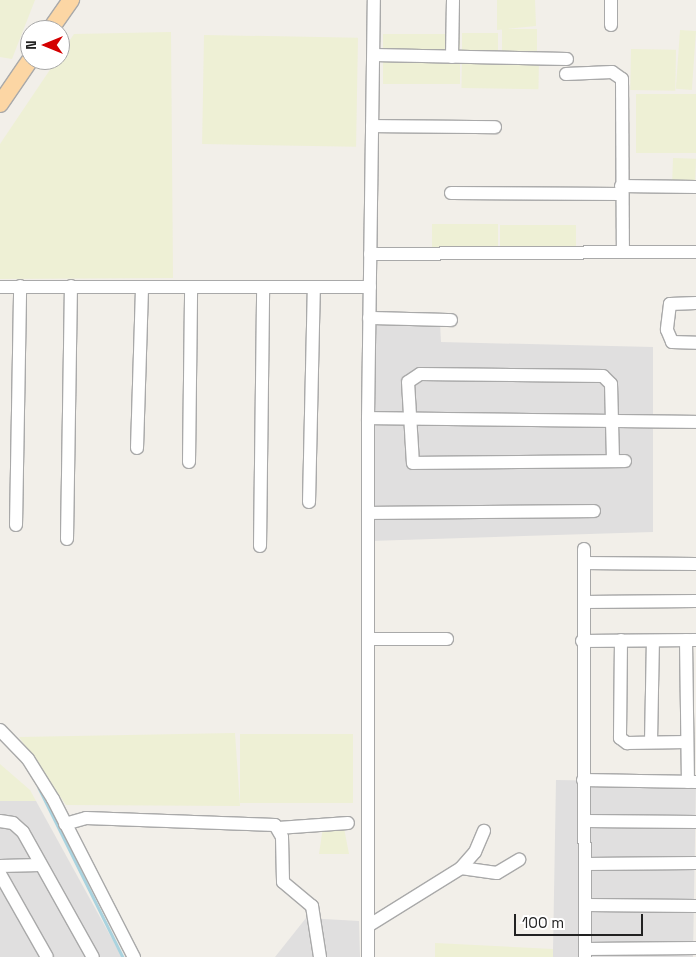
<!DOCTYPE html>
<html>
<head>
<meta charset="utf-8">
<style>
  body { margin:0 }
  #map { position:relative; width:696px; height:957px; overflow:hidden; background:#f2efe9; font-family:"Space Grotesk",sans-serif }
  div>[style] { position:absolute }
  .residential>* { inset:0; background:#e0dfdf; transform-origin:0 0 }
  .farmland>* { inset:0; background:#eef0d5; transform-origin:0 0 }
  .stream>* { height:2.5px; margin:-1.25px; padding:0 1.25px; transform-origin:1.25px; border-radius:1.25px; background:#aad3df }
  .roads { filter:drop-shadow(1px 0 #a9a9a9) drop-shadow(-1px 0 #a9a9a9) drop-shadow(0 1px #a9a9a9) drop-shadow(0 -1px #a9a9a9) }
  .minor>* { height:12px; margin:-6px; padding:0 6px; transform-origin:6px; border-radius:6px; background:#fff }
  .major>* { height:16px; margin:-8px; padding:0 8px; transform-origin:8px; border-radius:8px; background:#fcd6a4 }
  span { translate:-50% -50%; white-space:nowrap; text-align:center; line-height:1.15; -webkit-text-stroke:5px #fff; paint-order:stroke }
  .north { position:absolute; left:20px; top:20px; width:50px; height:50px; box-sizing:border-box; background:#fff; border:1px solid #a7a7a7; border-radius:50%; rotate:270deg; font-size:14px; font-weight:700; line-height:20px; text-align:center; color:#222 }
  .north::after { content:''; display:block; margin:auto; width:18px; height:22px; background:#d40000; clip-path:polygon(50% 0,100% 100%,50% 72%,0 100%) }
  .scale { position:absolute; left:514px; top:914px; width:129px; height:22px; box-sizing:border-box; border:2px solid #222; border-top:0; padding-left:6px; font-size:15px; line-height:18px; white-space:nowrap; color:#222; -webkit-text-stroke:4px #fff; paint-order:stroke }
</style>
</head>
<body>
<div id="map">
  <div class="residential">
    <div style="clip-path:polygon(372px 322px,440px 323px,441px 342px,653px 347px,653px 532px,370px 541px)"></div>
    <div style="left:556px;top:780px;width:140px;height:177px;rotate:1deg"></div>
    <div style="clip-path:polygon(0 801px,36px 801px,122px 957px,0 957px)"></div>
    <div style="clip-path:polygon(306px 918px,359px 921px,360px 957px,275px 957px)"></div>
  </div>
  <div class="farmland">
    <div style="clip-path:polygon(0 0,35px 0,12px 59px,0 57px)"></div>
    <div style="clip-path:polygon(497px 0,535px 0,536px 26px,497px 30px)"></div>
    <div style="left:537px;top:29px;width:26px;height:35px;rotate:90deg"></div>
    <div style="left:680px;top:30px;width:16px;height:59px;rotate:4deg"></div>
    <div style="clip-path:polygon(171px 32px,173px 278px,0 279px,0 144px,74px 34px)"></div>
    <div style="left:462px;top:33px;width:36px;height:22px"></div>
    <div style="left:383px;top:34px;width:77px;height:50px"></div>
    <div style="left:204px;top:35px;width:154px;height:109px;rotate:1deg"></div>
    <div style="left:631px;top:49px;width:45px;height:41px;rotate:1deg"></div>
    <div style="left:462px;top:57px;width:77px;height:31px;rotate:1deg"></div>
    <div style="left:636px;top:94px;width:60px;height:59px"></div>
    <div style="left:673px;top:158px;width:23px;height:27px;rotate:2deg"></div>
    <div style="left:432px;top:224px;width:66px;height:25px"></div>
    <div style="left:576px;top:225px;width:24px;height:76px;rotate:90deg"></div>
    <div style="clip-path:polygon(235px 733px,240px 806px,66px 805px,19px 737px)"></div>
    <div style="left:240px;top:734px;width:113px;height:69px"></div>
    <div style="clip-path:polygon(0 764px,30px 790px,36px 801px,0 801px)"></div>
    <div style="clip-path:polygon(323px 827px,344px 828px,349px 854px,319px 854px)"></div>
    <div style="clip-path:polygon(435px 943px,553px 949px,553px 957px,435px 957px)"></div>
  </div>
  <div class="stream">
    <div style="left:39px;top:788px;width:189px;rotate:63.6deg"></div>
  </div>
  <div class="roads">
    <div class="minor">
      <div style="left:611px;top:0;width:25px;rotate:90deg"></div>
      <div style="left:374px;top:55px;width:193px;rotate:1.2deg"></div>
      <div style="left:452px;top:57px;width:57px;rotate:-89deg"></div>
      <div style="left:566px;top:74px;width:46px;rotate:-2.5deg"></div>
      <div style="left:612px;top:72px;width:12px;rotate:35deg"></div>
      <div style="left:622px;top:79px;width:173px;rotate:89.7deg"></div>
      <div style="left:372px;top:126px;width:123px;rotate:0.5deg"></div>
      <div style="left:621px;top:186px;width:75px;rotate:0.8deg"></div>
      <div style="left:451px;top:193px;width:170px;rotate:0.3deg"></div>
      <div style="left:370px;top:254px;width:326px;rotate:-0.4deg"></div>
      <div style="left:0;top:287px;width:370px"></div>
      <div style="left:696px;top:303px;width:26px;rotate:178deg"></div>
      <div style="left:670px;top:304px;width:26px;rotate:97deg"></div>
      <div style="left:667px;top:330px;width:13px;rotate:67deg"></div>
      <div style="left:672px;top:342px;width:24px;rotate:2deg"></div>
      <div style="left:369px;top:318px;width:82px;rotate:1.4deg"></div>
      <div style="left:368px;top:418px;width:328px;rotate:0.7deg"></div>
      <div style="left:137px;top:448px;width:160px;rotate:-88.2deg"></div>
      <div style="left:613px;top:460px;width:76px;rotate:-91.5deg"></div>
      <div style="left:611px;top:384px;width:11px;rotate:-135deg"></div>
      <div style="left:603px;top:376px;width:183px;rotate:-179.4deg"></div>
      <div style="left:420px;top:374px;width:14px;rotate:146deg"></div>
      <div style="left:408px;top:382px;width:81px;rotate:86.5deg"></div>
      <div style="left:413px;top:463px;width:212px;rotate:-0.5deg"></div>
      <div style="left:189px;top:462px;width:173px;rotate:-89.3deg"></div>
      <div style="left:309px;top:502px;width:214px;rotate:-88.7deg"></div>
      <div style="left:368px;top:513px;width:226px;rotate:-0.5deg"></div>
      <div style="left:16px;top:525px;width:239px;rotate:-89deg"></div>
      <div style="left:67px;top:539px;width:253px;rotate:-89.1deg"></div>
      <div style="left:260px;top:546px;width:258px;rotate:-89.3deg"></div>
      <div style="left:584px;top:549px;width:408px;rotate:89.9deg"></div>
      <div style="left:584px;top:563px;width:112px;rotate:0.5deg"></div>
      <div style="left:584px;top:602px;width:112px;rotate:-0.5deg"></div>
      <div style="left:369px;top:639px;width:78px"></div>
      <div style="left:621px;top:640px;width:98px;rotate:90.6deg"></div>
      <div style="left:620px;top:738px;width:9px;rotate:36deg"></div>
      <div style="left:627px;top:743px;width:60px;rotate:-1deg"></div>
      <div style="left:686px;top:640px;width:142px;rotate:89.2deg"></div>
      <div style="left:582px;top:641px;width:114px;rotate:-0.5deg"></div>
      <div style="left:0;top:730px;width:40px;rotate:46deg"></div>
      <div style="left:28px;top:759px;width:47px;rotate:58deg"></div>
      <div style="left:53px;top:799px;width:178px;rotate:62.9deg"></div>
      <div style="left:651px;top:742px;width:101px;rotate:-88.9deg"></div>
      <div style="left:583px;top:780px;width:113px;rotate:1deg"></div>
      <div style="left:0;top:821px;width:13px;rotate:9deg"></div>
      <div style="left:13px;top:823px;width:13px;rotate:42deg"></div>
      <div style="left:23px;top:832px;width:143px;rotate:60.8deg"></div>
      <div style="left:586px;top:821px;width:110px;rotate:0.5deg"></div>
      <div style="left:65px;top:824px;width:22px;rotate:-16deg"></div>
      <div style="left:86px;top:818px;width:189px;rotate:2.1deg"></div>
      <div style="left:275px;top:825px;width:14px;rotate:60deg"></div>
      <div style="left:282px;top:837px;width:45px;rotate:88.7deg"></div>
      <div style="left:283px;top:882px;width:38px;rotate:40deg"></div>
      <div style="left:312px;top:906px;width:52px;rotate:81.1deg"></div>
      <div style="left:278px;top:828px;width:70px;rotate:-4.1deg"></div>
      <div style="left:586px;top:864px;width:110px;rotate:-0.5deg"></div>
      <div style="left:0;top:866px;width:40px;rotate:-1.4deg"></div>
      <div style="left:461px;top:868px;width:36px;rotate:8deg"></div>
      <div style="left:497px;top:873px;width:26px;rotate:-31deg"></div>
      <div style="left:0;top:874px;width:95px;rotate:60.5deg"></div>
      <div style="left:587px;top:905px;width:109px;rotate:0.5deg"></div>
      <div style="left:368px;top:926px;width:110px;rotate:-31.9deg"></div>
      <div style="left:461px;top:868px;width:21px;rotate:-49deg"></div>
      <div style="left:475px;top:852px;width:23px;rotate:-67deg"></div>
      <div style="left:586px;top:949px;width:110px;rotate:-0.5deg"></div>
      <div style="left:368px;top:957px;width:539px;rotate:-90deg"></div>
      <div style="left:368px;top:418px;width:418px;rotate:-89.2deg"></div>
    </div>
    <div class="major">
      <div style="left:50px;top:30px;width:37px;rotate:-55deg"></div>
      <div style="left:0;top:104px;width:53px;rotate:-55.7deg"></div>
    </div>
  </div>
  <div class="north">N</div>
  <div class="scale">100 m</div>
</div>
</body>
</html>
